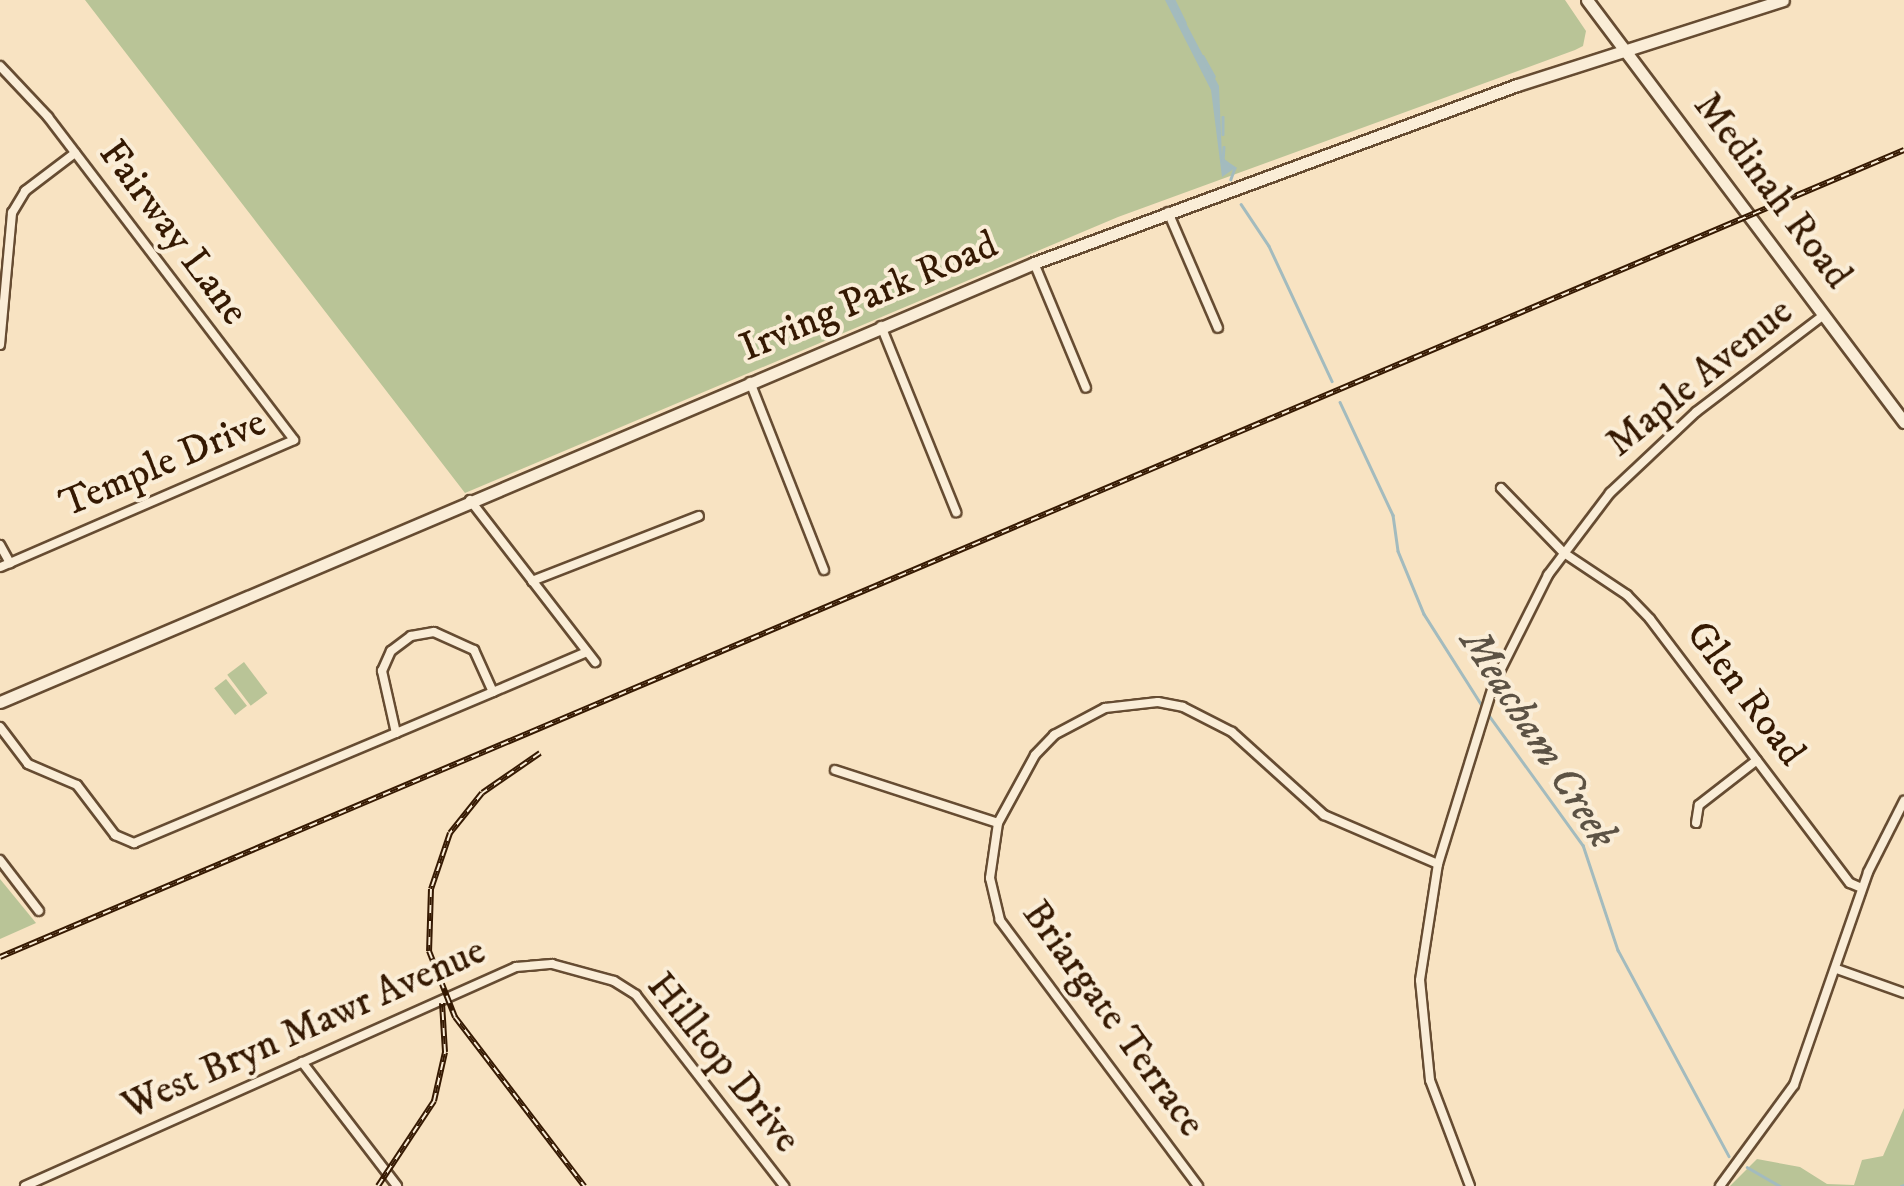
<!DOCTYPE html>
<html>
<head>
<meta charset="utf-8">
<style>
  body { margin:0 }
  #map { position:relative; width:1904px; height:1186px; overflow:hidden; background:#f8e3c2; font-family:"IM FELL DW Pica",serif }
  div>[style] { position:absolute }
  .green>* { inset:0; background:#b9c497; transform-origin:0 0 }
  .water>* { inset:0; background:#a3bbbe }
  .stream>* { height:2.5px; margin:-1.25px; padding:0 1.25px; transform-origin:1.25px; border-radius:1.25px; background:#a3bbbe }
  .roads { filter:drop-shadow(2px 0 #664c32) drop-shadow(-2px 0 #664c32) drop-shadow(0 2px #664c32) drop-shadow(0 -2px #664c32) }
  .street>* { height:8px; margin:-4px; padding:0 4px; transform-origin:4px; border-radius:4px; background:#faedd7 }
  .secondary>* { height:11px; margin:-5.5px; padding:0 5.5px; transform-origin:5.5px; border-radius:5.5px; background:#faedd7 }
  .rail>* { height:6px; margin-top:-3px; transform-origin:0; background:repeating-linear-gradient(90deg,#faedd7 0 8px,#351902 0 16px); box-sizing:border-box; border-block:2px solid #351902 }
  span { translate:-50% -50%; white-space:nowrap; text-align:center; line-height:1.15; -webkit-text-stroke:8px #faedd7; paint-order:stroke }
  .street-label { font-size:40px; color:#351902 }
  .water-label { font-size:42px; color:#5c5244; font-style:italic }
</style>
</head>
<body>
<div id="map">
  <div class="green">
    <div style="clip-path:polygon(85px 0,1565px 0,1586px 31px,1583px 46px,1575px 50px,1118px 217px,465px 493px)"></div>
    <div style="left:244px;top:662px;width:39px;height:21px;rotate:53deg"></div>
    <div style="left:226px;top:679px;width:34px;height:15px;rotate:52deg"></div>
    <div style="clip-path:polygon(0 879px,36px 923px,0 939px)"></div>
    <div style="clip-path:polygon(1904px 1108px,1904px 1186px,1730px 1186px,1757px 1159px,1800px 1167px,1827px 1184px,1854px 1185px,1862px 1160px,1883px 1156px)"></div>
  </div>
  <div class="water">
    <div style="clip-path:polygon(1165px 0,1174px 0,1219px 86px,1222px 157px,1235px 168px,1222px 177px,1211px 90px)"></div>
  </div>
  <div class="stream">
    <div style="left:1174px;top:0;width:25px;rotate:64deg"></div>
    <div style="left:1203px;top:56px;width:23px;rotate:61deg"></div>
    <div style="left:1223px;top:117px;width:17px;rotate:90deg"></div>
    <div style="left:1224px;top:147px;width:13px;rotate:94deg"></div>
    <div style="left:1223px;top:160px;width:14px;rotate:34deg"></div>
    <div style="left:1235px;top:168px;width:12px;rotate:110deg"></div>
    <div style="left:1241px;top:204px;width:50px;rotate:56.3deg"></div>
    <div style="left:1269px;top:246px;width:149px;rotate:65deg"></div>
    <div style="left:1340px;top:402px;width:125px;rotate:64.9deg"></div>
    <div style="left:1393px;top:515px;width:36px;rotate:82deg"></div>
    <div style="left:1398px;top:551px;width:68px;rotate:67.6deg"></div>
    <div style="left:1424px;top:614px;width:110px;rotate:57.6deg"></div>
    <div style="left:1488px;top:714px;width:162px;rotate:54.1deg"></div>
    <div style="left:1583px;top:845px;width:111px;rotate:71.6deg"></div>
    <div style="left:1618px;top:950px;width:234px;rotate:61.7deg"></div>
    <div style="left:1747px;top:1167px;width:38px;rotate:30deg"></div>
    <div style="left:1901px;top:1186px;width:3px;rotate:-18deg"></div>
  </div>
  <div class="roads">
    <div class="street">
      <div style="left:0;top:66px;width:70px;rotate:46.7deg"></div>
      <div style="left:48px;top:117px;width:406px;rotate:52.7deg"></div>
      <div style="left:294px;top:440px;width:320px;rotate:156.6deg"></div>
      <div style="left:1168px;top:212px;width:126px;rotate:66.7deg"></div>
      <div style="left:1034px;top:263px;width:135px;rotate:67.4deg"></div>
      <div style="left:881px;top:326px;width:201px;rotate:68deg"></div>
      <div style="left:0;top:345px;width:133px;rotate:-84.8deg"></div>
      <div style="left:12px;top:213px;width:26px;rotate:-59deg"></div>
      <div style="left:25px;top:191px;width:63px;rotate:-37.2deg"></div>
      <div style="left:750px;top:382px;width:202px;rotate:68.5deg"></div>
      <div style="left:1501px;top:488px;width:91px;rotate:45.9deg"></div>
      <div style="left:1564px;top:553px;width:76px;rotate:33.7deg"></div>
      <div style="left:1627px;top:595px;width:33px;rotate:46deg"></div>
      <div style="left:1650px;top:619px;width:331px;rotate:52.9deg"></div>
      <div style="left:1850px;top:883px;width:13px;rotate:23deg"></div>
      <div style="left:470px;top:500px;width:205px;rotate:52.3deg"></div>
      <div style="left:0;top:545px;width:21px;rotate:61deg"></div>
      <div style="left:532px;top:581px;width:179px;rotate:-21.3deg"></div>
      <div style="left:434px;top:632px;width:44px;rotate:24.2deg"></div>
      <div style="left:474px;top:650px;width:46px;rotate:65.7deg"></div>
      <div style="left:493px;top:692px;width:105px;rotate:157.1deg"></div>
      <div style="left:396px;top:733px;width:64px;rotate:-102.7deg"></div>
      <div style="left:382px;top:671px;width:22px;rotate:-66deg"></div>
      <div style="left:391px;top:651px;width:25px;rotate:-37deg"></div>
      <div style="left:411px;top:636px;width:23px;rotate:-10deg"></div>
      <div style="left:493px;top:692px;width:102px;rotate:-23.1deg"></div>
      <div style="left:0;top:727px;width:46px;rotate:52.9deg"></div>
      <div style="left:28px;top:764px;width:53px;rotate:23.2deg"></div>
      <div style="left:77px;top:785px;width:63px;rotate:52.8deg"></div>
      <div style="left:115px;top:835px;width:21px;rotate:23deg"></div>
      <div style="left:134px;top:843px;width:284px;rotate:-22.8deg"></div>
      <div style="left:835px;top:770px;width:171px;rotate:18deg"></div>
      <div style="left:1696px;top:823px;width:18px;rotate:-81deg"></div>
      <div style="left:1699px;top:805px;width:73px;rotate:-37.8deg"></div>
      <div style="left:0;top:860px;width:64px;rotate:52.6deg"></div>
      <div style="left:1837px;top:969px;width:71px;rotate:19.7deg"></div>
      <div style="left:302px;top:1062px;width:156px;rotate:52.5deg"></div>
      <div style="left:25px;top:1186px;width:538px;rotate:-24.04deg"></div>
      <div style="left:516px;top:967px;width:36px;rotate:-5deg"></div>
      <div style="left:552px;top:964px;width:64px;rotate:15.3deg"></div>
      <div style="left:614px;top:981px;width:26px;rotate:32deg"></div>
      <div style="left:636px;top:995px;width:242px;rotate:52.2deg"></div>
      <div style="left:1198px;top:1186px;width:332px;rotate:-126.7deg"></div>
      <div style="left:1000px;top:920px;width:43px;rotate:-103.4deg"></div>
      <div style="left:990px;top:878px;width:56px;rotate:-81.7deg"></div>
      <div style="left:998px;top:823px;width:77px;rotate:-61.4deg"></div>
      <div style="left:1035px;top:755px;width:28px;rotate:-46deg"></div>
      <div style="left:1054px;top:735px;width:58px;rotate:-27.9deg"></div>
      <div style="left:1105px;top:708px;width:53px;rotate:-6.5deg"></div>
      <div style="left:1158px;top:702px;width:25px;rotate:11deg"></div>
      <div style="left:1183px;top:707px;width:55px;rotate:27deg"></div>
      <div style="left:1232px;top:732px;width:124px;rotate:42.1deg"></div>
      <div style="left:1324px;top:815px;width:124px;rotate:23.3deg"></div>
      <div style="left:1470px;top:1186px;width:113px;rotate:-110.7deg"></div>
      <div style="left:1430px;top:1080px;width:100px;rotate:-95.7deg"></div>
      <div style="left:1420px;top:980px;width:117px;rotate:-81.2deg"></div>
      <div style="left:1438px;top:864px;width:189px;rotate:-72.8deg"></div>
      <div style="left:1494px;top:683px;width:121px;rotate:-63.4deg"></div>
      <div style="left:1548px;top:575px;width:103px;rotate:-52.9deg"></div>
      <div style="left:1610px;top:493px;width:118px;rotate:-43.3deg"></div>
      <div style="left:1696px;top:412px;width:161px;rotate:-37.2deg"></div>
      <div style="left:1720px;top:1186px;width:125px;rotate:-53.8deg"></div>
      <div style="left:1794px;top:1085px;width:225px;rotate:-70.8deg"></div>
      <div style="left:1868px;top:872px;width:80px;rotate:-63.1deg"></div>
    </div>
    <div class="secondary">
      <div style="left:1587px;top:0;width:528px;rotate:53.09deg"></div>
      <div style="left:0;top:702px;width:1123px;rotate:-23deg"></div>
      <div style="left:1034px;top:263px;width:515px;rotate:-20.23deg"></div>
      <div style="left:1517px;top:85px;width:279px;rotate:-17.7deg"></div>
    </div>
  </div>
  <div class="rail">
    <div style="left:540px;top:753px;width:70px;rotate:145.4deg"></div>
    <div style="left:482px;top:793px;width:51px;rotate:128.7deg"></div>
    <div style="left:450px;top:833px;width:59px;rotate:108.7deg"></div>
    <div style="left:431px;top:889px;width:62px;rotate:91.8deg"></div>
    <div style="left:429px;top:951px;width:71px;rotate:68.5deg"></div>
    <div style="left:455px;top:1017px;width:213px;rotate:52.6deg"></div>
    <div style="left:0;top:957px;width:2068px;rotate:-22.97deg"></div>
    <div style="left:378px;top:1186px;width:102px;rotate:-56.6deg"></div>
    <div style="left:434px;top:1101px;width:50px;rotate:-77.3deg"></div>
    <div style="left:445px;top:1052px;width:49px;rotate:-93.5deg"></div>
  </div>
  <div class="street-label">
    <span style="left:1772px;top:191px;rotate:53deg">Medinah Road</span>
    <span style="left:173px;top:233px;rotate:53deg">Fairway Lane</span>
    <span style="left:869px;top:297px;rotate:-23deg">Irving Park Road</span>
    <span style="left:1700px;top:378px;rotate:-39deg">Maple Avenue</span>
    <span style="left:163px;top:464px;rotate:-23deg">Temple Drive</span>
    <span style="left:1745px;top:694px;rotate:53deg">Glen Road</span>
    <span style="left:1113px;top:1019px;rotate:54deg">Briargate Terrace</span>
    <span style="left:304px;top:1029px;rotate:-24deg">West Bryn Mawr Avenue</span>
    <span style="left:723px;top:1063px;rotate:51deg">Hilltop Drive</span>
  </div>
  <div class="water-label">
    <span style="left:1538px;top:739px;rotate:57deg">Meacham Creek</span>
  </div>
</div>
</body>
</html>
